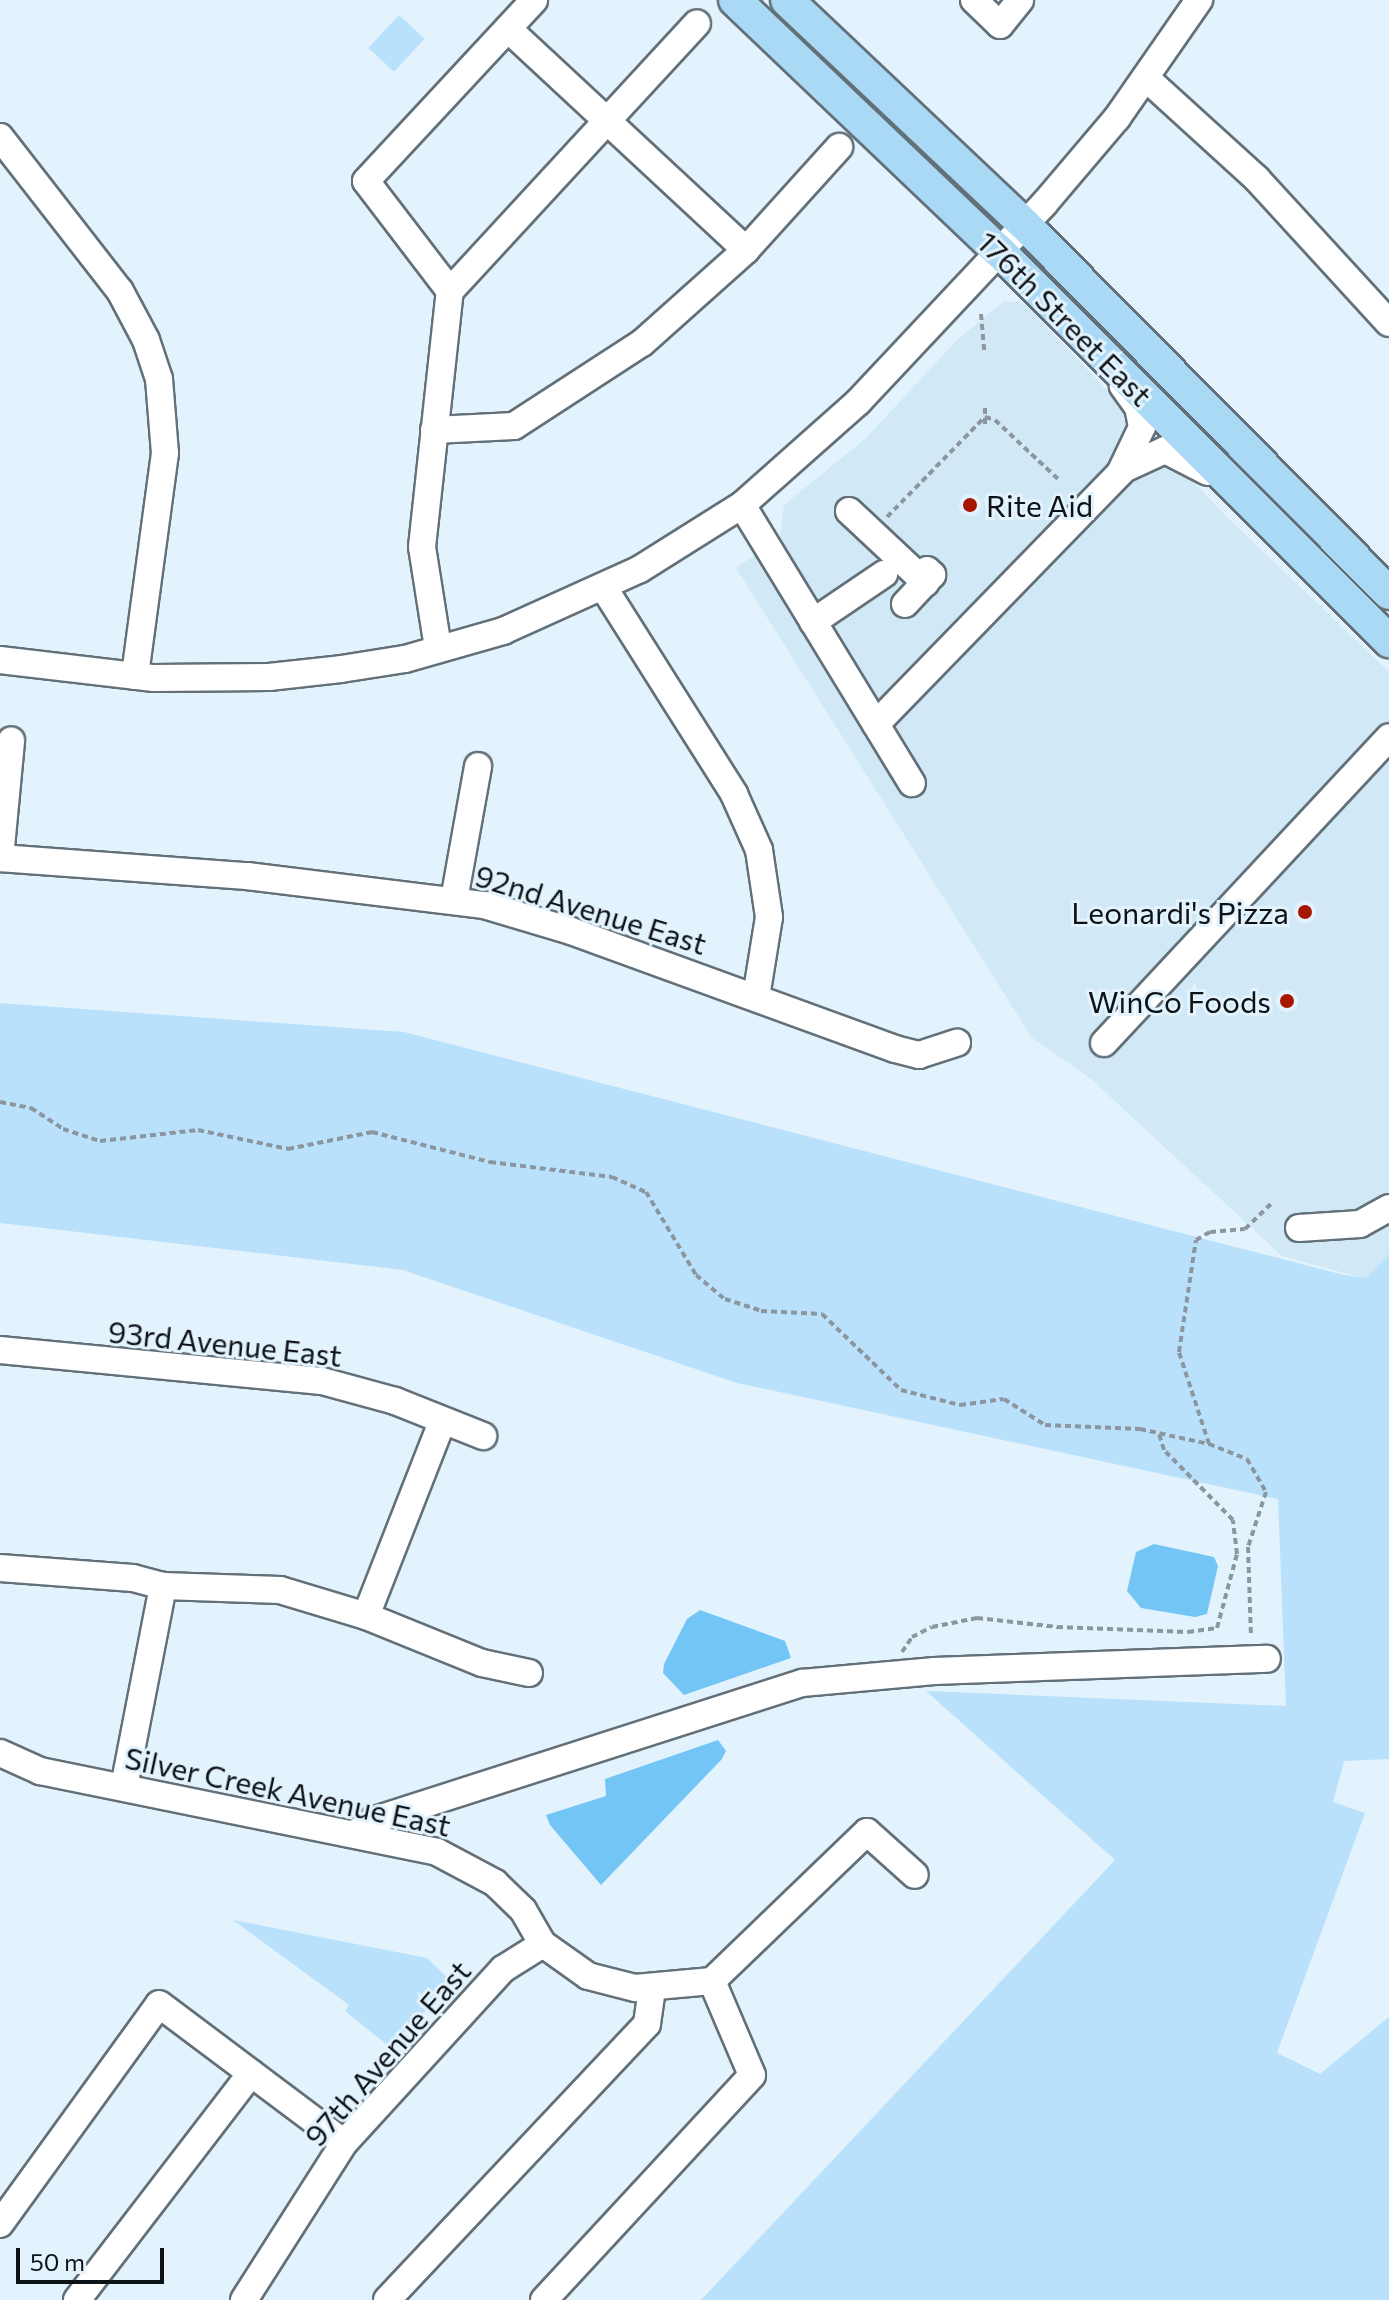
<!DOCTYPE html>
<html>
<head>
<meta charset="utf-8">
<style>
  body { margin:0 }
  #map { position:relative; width:1389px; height:2300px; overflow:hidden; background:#e3f3fd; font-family:Commissioner,sans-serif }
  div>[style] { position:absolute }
  .built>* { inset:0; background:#d1e9f7 }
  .green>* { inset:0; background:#bae1fb; transform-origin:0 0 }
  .water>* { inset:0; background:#73c5f6 }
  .path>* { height:4px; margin-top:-2px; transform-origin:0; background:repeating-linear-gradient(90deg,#8b969e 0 6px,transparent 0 10px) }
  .roads { filter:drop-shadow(2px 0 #637079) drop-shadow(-2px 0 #637079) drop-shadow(0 2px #637079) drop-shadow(0 -2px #637079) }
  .minor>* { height:26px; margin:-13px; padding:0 13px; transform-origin:13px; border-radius:13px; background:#fff }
  .major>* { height:32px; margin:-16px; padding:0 16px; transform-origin:16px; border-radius:16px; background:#aad9f5 }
  .dots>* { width:22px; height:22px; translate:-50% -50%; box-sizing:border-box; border:4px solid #e3f3fd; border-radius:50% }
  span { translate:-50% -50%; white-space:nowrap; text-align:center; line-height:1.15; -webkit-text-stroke:6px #e3f3fd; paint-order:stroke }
  .street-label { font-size:30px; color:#0d1216 }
  .poi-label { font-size:30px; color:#0d1216 }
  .left { translate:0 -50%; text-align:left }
  .right { translate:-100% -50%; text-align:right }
  .scale { position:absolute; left:16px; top:2248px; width:148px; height:36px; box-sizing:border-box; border:4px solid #0d1216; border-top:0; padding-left:10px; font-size:24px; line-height:28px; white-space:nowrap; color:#0d1216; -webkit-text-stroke:6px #e3f3fd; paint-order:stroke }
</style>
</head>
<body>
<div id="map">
  <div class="built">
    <div style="clip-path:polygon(1004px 301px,1023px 303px,1033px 312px,1227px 517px,1389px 672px,1389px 1254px,1366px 1279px,1282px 1256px,1091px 1079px,1032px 1038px,736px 568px,780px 538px,784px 505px,866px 438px,956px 341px)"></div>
  </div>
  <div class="green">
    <div style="left:399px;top:15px;width:35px;height:45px;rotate:43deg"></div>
    <div style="clip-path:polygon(0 1003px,404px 1032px,1344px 1275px,1366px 1278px,1389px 1254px,1389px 1759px,1344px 1761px,1333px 1802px,1365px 1813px,1277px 2053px,1320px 2074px,1389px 2017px,1389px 2300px,701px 2300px,1115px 1860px,926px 1691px,1286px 1706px,1278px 1499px,737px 1383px,403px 1270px,0 1223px)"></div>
    <div style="clip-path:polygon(233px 1920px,427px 1958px,452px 1982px,391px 2048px,345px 2011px,349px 2005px)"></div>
  </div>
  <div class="water">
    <div style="clip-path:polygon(1154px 1544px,1214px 1557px,1218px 1566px,1207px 1614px,1195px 1617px,1141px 1608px,1127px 1591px,1136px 1552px)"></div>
    <div style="clip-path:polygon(700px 1610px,785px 1641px,791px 1658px,684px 1695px,663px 1673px,664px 1664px,687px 1619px)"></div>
    <div style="clip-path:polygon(718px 1740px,726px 1751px,722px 1759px,601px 1885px,550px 1825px,546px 1815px,606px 1796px,605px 1779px)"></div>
  </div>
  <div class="path">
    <div style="left:981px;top:314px;width:38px;rotate:85deg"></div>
    <div style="left:985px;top:424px;width:18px;rotate:-90deg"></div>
    <div style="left:887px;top:517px;width:140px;rotate:-45.6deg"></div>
    <div style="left:985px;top:417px;width:10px;rotate:17deg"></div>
    <div style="left:995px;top:420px;width:86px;rotate:43.1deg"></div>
    <div style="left:0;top:1102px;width:32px;rotate:11deg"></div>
    <div style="left:31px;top:1108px;width:38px;rotate:33deg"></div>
    <div style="left:63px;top:1129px;width:39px;rotate:18deg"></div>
    <div style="left:100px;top:1141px;width:99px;rotate:-6.4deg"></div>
    <div style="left:198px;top:1130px;width:92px;rotate:11.9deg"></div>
    <div style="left:288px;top:1149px;width:86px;rotate:-11.4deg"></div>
    <div style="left:372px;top:1132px;width:122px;rotate:14.3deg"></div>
    <div style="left:490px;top:1162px;width:123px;rotate:7deg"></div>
    <div style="left:612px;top:1177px;width:37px;rotate:24deg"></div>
    <div style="left:646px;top:1192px;width:97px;rotate:58.9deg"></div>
    <div style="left:696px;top:1275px;width:38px;rotate:40deg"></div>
    <div style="left:725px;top:1299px;width:38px;rotate:18deg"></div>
    <div style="left:761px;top:1311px;width:61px;rotate:2.8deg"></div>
    <div style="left:822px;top:1314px;width:110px;rotate:43.9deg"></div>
    <div style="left:901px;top:1390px;width:61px;rotate:14.3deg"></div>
    <div style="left:960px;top:1405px;width:44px;rotate:-7.8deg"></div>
    <div style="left:1004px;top:1399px;width:49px;rotate:32.4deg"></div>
    <div style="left:1045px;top:1425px;width:95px;rotate:2.4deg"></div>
    <div style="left:1140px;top:1429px;width:71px;rotate:12.3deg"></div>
    <div style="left:1209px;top:1444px;width:41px;rotate:21.5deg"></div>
    <div style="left:1247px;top:1459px;width:38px;rotate:60deg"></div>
    <div style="left:1266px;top:1492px;width:58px;rotate:108.1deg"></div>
    <div style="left:1248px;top:1547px;width:90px;rotate:88.1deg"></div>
    <div style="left:1209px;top:1444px;width:97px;rotate:-108.1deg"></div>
    <div style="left:1179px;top:1352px;width:113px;rotate:-81.4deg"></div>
    <div style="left:1196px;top:1240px;width:16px;rotate:-30deg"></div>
    <div style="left:1210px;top:1232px;width:35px;rotate:-5deg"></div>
    <div style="left:1245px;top:1229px;width:37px;rotate:-44deg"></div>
    <div style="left:902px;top:1652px;width:18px;rotate:-56deg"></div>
    <div style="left:912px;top:1637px;width:22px;rotate:-27deg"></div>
    <div style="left:932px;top:1627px;width:46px;rotate:-11.3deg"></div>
    <div style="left:977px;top:1618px;width:81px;rotate:6.4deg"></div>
    <div style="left:1057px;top:1627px;width:131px;rotate:2.2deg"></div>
    <div style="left:1188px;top:1632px;width:29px;rotate:-8deg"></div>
    <div style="left:1217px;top:1628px;width:77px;rotate:-74.9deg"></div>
    <div style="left:1237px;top:1554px;width:34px;rotate:-97deg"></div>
    <div style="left:1233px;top:1520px;width:98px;rotate:-134.6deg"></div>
    <div style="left:1164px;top:1450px;width:17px;rotate:-107deg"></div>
  </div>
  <div class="roads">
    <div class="minor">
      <div style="left:974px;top:0;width:36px;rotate:44deg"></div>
      <div style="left:1000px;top:25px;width:32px;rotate:-51deg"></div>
      <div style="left:1146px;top:78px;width:150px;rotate:42.3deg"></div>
      <div style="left:1257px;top:179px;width:195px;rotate:47.5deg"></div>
      <div style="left:0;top:137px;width:195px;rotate:52.1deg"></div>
      <div style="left:120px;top:291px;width:55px;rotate:62deg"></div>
      <div style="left:146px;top:340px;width:41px;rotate:71.6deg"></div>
      <div style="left:159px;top:379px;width:74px;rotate:85.4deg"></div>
      <div style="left:165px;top:453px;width:225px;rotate:97.7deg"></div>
      <div style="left:746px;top:250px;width:139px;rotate:-47.9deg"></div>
      <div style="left:450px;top:291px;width:364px;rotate:-47.3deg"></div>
      <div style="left:434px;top:430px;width:80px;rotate:-2.9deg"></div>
      <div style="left:514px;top:426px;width:153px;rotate:-33deg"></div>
      <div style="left:642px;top:343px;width:140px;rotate:-41.8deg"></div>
      <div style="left:746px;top:250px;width:325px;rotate:-137.1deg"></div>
      <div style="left:1126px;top:468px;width:43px;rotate:-24.8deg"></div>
      <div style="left:1165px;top:450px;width:48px;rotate:27.1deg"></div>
      <div style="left:742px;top:505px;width:326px;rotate:58.6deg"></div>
      <div style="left:849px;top:511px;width:105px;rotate:43.1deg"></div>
      <div style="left:604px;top:588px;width:244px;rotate:57.7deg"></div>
      <div style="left:734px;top:794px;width:61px;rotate:65.9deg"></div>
      <div style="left:759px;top:850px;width:68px;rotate:81.5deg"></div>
      <div style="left:769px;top:917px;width:81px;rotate:99.2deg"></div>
      <div style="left:905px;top:604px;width:40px;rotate:-47deg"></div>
      <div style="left:932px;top:575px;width:7px;rotate:-135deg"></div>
      <div style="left:813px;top:622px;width:86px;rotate:-34.1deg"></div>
      <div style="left:438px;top:648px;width:102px;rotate:-99deg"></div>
      <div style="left:422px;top:547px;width:258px;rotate:-83.8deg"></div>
      <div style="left:450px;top:291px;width:138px;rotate:-127.4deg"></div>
      <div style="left:366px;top:181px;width:247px;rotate:-47.1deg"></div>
      <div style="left:0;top:660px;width:155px;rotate:6.7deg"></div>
      <div style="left:154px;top:678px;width:115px;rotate:-0.5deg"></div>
      <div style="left:269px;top:677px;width:72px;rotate:-6.3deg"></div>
      <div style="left:341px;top:669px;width:65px;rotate:-8.9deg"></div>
      <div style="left:405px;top:659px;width:102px;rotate:-15.9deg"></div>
      <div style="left:503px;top:631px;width:150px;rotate:-24.3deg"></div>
      <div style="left:640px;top:569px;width:120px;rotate:-32.1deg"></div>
      <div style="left:742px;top:505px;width:155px;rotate:-41.6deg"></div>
      <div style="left:858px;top:402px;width:272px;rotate:-46.8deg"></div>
      <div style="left:1044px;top:204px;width:113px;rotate:-49.7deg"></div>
      <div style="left:1117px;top:118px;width:144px;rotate:-55.2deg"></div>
      <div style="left:876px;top:724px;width:350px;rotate:-45.8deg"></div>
      <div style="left:1120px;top:473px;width:51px;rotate:-64.4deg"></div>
      <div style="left:1142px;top:427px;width:20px;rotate:-101deg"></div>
      <div style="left:1138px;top:407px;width:26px;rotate:-126deg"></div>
      <div style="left:0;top:858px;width:248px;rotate:4.2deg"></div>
      <div style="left:247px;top:876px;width:239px;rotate:7deg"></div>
      <div style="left:484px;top:905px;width:91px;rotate:16.6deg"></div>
      <div style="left:571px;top:931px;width:345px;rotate:20deg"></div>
      <div style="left:895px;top:1049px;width:25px;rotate:14deg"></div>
      <div style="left:919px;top:1055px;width:40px;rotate:-18deg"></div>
      <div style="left:0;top:858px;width:118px;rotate:-84.6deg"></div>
      <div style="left:454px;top:900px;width:136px;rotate:-79.8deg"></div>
      <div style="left:1104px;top:1043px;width:418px;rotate:-47deg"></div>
      <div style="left:1299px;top:1228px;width:61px;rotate:-3.8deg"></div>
      <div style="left:1360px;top:1224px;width:33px;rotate:-29deg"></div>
      <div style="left:0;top:1350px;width:323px;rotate:5.5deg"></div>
      <div style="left:322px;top:1381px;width:76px;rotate:15.3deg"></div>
      <div style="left:395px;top:1401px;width:95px;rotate:21.7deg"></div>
      <div style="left:0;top:1568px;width:133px;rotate:4.3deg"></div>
      <div style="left:133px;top:1578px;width:31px;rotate:15deg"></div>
      <div style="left:163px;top:1586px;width:117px;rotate:2deg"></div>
      <div style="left:280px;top:1590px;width:90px;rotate:16.8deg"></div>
      <div style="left:366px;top:1616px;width:125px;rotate:22.1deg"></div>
      <div style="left:482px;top:1663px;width:48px;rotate:12deg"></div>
      <div style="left:366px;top:1616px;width:208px;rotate:-68.6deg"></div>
      <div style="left:0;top:1753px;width:44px;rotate:24.2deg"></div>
      <div style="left:40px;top:1771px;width:405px;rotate:11.5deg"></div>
      <div style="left:437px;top:1852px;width:66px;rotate:28.1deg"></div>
      <div style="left:495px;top:1883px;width:39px;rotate:44deg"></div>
      <div style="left:523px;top:1910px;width:39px;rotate:60deg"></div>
      <div style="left:543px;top:1944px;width:55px;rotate:35.4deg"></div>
      <div style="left:588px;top:1976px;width:49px;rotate:14.3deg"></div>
      <div style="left:635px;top:1988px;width:77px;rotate:-5.2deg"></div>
      <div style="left:124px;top:1787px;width:205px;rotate:-79deg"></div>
      <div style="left:355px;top:1834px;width:21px;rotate:-37deg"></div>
      <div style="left:372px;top:1821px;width:452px;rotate:-17.8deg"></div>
      <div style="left:802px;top:1683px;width:133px;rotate:-5.2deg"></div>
      <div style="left:934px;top:1671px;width:333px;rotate:-2.1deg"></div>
      <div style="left:712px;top:1981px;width:215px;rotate:-43.9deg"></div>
      <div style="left:867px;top:1832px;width:64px;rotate:41.9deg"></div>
      <div style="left:0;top:2224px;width:271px;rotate:-54.1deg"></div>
      <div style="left:159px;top:2004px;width:231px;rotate:36.9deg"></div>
      <div style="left:77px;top:2300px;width:286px;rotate:-52.5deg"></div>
      <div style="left:244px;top:2300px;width:186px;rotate:-57.5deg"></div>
      <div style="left:344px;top:2143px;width:236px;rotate:-47.6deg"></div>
      <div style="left:503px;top:1969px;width:47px;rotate:-32deg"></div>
      <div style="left:387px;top:2300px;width:379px;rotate:-46.7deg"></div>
      <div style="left:647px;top:2024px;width:37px;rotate:-82deg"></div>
      <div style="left:544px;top:2300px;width:306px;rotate:-47.2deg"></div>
      <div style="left:752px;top:2075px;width:102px;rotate:-113.1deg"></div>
    </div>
    <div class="major">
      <div style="left:735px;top:0;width:364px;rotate:43.6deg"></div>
      <div style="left:999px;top:251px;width:552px;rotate:45deg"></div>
      <div style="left:787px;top:0;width:326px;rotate:43.4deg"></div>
      <div style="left:1024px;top:224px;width:519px;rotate:45.31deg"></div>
    </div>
  </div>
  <div class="dots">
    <div style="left:970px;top:505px;background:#a71601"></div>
    <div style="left:1305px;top:912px;background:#a71601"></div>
    <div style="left:1287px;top:1001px;background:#a71601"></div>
  </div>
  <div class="street-label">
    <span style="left:1065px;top:318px;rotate:45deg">176th Street East</span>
    <span style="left:591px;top:909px;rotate:17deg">92nd Avenue East</span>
    <span style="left:225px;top:1343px;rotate:6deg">93rd Avenue East</span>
    <span style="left:288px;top:1791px;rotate:12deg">Silver Creek Avenue East</span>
    <span style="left:387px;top:2053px;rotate:-49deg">97th Avenue East</span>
  </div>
  <div class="poi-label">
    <span class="left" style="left:986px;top:505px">Rite Aid</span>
    <span class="right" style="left:1289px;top:912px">Leonardi's Pizza</span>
    <span class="right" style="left:1271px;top:1001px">WinCo Foods</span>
  </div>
  <div class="scale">50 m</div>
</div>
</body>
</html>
